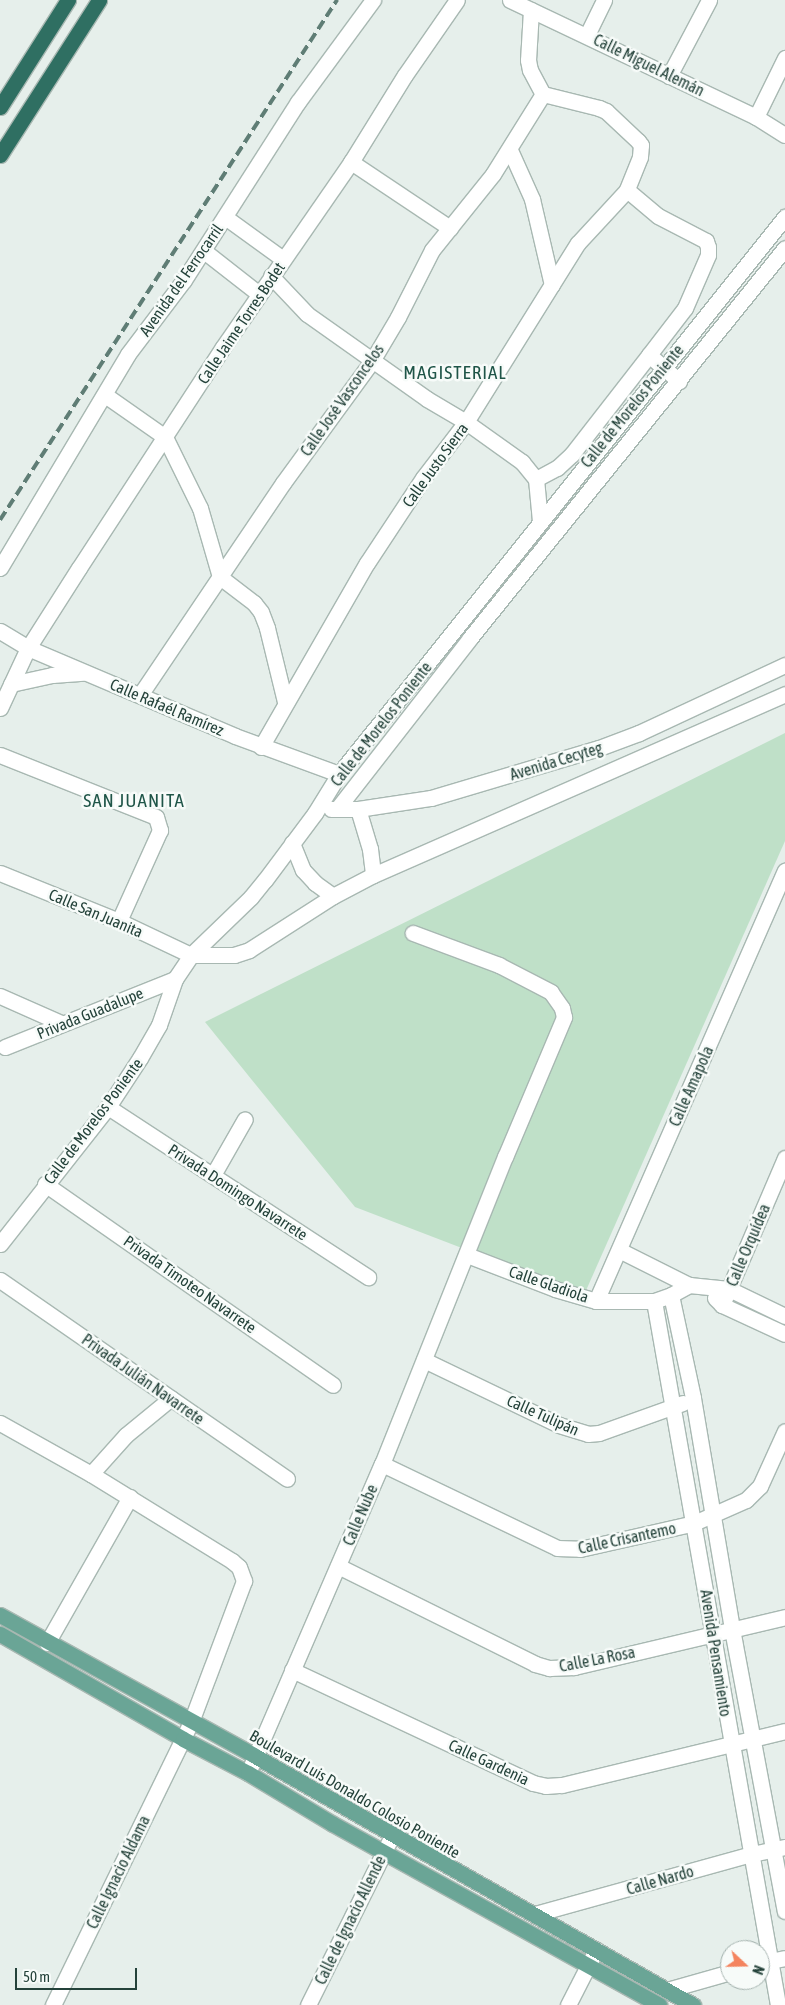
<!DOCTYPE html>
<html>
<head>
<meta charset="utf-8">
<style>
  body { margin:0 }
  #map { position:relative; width:785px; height:2005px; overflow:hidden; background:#e6efeb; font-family:"Asap Condensed",sans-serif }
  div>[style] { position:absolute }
  .green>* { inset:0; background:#bfe0c8 }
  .roads { filter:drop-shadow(1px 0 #a8b8b2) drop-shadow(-1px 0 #a8b8b2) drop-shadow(0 1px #a8b8b2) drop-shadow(0 -1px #a8b8b2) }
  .minor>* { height:15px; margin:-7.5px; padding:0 7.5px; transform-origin:7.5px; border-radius:7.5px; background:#fff }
  .major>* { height:15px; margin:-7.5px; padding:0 7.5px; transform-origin:7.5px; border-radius:7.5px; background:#6aa596 }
  .highway>* { height:15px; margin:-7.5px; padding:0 7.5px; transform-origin:7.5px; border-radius:7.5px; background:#2f6f62 }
  .rail>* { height:4px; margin-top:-2px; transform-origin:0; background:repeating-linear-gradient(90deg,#5f7d75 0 10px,transparent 0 15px) }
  span { translate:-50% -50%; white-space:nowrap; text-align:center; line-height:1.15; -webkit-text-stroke:5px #f7fbf9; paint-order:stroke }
  .street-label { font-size:16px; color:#24423a }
  .quarter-label { font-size:19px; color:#1f5548; letter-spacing:1px }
  .north { position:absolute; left:720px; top:1940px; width:50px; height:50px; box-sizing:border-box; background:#f7fbf9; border:1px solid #a3b1ad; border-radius:50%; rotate:111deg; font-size:14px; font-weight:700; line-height:20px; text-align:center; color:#24423a }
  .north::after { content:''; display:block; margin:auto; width:18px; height:22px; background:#f4845f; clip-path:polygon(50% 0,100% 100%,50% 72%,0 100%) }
  .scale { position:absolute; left:15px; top:1968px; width:122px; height:22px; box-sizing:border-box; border:2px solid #24423a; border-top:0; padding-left:6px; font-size:15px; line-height:18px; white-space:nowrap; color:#24423a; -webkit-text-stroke:4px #f7fbf9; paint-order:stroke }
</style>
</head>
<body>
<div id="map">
  <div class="green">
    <div style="clip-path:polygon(785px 733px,785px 841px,584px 1295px,355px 1207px,205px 1022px)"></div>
  </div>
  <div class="roads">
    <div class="minor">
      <div style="left:510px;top:0;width:272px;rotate:25.4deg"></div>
      <div style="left:756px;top:117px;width:34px;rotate:32deg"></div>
      <div style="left:531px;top:10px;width:50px;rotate:93.4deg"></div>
      <div style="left:528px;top:60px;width:10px;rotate:79deg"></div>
      <div style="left:530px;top:70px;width:27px;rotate:62deg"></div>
      <div style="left:587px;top:35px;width:39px;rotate:-64deg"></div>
      <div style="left:669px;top:76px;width:86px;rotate:-62.2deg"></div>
      <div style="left:756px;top:117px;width:66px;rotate:-63.8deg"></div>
      <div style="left:510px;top:150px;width:54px;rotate:65.8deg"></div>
      <div style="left:532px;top:199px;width:88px;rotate:76.9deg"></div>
      <div style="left:351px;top:162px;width:119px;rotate:33.7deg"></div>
      <div style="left:225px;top:217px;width:72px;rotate:35.9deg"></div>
      <div style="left:204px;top:251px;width:70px;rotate:38deg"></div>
      <div style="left:271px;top:276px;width:52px;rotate:46.5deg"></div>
      <div style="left:307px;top:314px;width:147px;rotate:35.3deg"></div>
      <div style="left:427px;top:399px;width:45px;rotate:30.5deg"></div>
      <div style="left:466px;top:422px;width:69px;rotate:35.5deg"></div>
      <div style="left:522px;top:462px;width:22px;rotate:51deg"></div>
      <div style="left:536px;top:479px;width:42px;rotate:84.6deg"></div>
      <div style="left:105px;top:395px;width:73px;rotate:35deg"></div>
      <div style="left:165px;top:437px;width:79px;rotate:63.8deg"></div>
      <div style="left:200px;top:508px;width:72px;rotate:73.8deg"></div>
      <div style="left:220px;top:577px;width:43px;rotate:37.4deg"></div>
      <div style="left:254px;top:603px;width:11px;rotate:52deg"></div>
      <div style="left:261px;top:612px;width:17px;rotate:69deg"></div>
      <div style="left:267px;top:628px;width:76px;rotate:76.3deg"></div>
      <div style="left:536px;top:479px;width:24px;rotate:-28deg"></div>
      <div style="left:557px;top:468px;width:21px;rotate:-43deg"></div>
      <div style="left:572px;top:454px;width:125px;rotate:-52.1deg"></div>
      <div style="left:0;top:568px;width:249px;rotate:-59.1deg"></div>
      <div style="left:128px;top:354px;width:93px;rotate:-52.9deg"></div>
      <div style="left:184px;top:280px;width:211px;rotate:-57.4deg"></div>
      <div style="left:298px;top:102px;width:127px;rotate:-53.7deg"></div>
      <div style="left:0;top:631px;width:33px;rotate:31deg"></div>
      <div style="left:28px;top:648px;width:225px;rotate:23deg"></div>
      <div style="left:235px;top:736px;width:111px;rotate:20.1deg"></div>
      <div style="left:11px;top:684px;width:42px;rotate:-12.4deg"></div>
      <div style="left:52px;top:675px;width:31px;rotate:-4deg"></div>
      <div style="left:140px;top:695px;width:256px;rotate:-56deg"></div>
      <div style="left:283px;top:483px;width:151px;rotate:-53.9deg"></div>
      <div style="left:372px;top:361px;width:51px;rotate:-59.4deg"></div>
      <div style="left:398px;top:317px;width:75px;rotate:-63.1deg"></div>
      <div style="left:432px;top:250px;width:97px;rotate:-51.2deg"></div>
      <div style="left:493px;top:174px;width:94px;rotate:-58deg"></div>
      <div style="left:543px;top:94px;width:58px;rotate:14deg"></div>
      <div style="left:599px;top:108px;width:8px;rotate:23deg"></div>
      <div style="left:606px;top:111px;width:44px;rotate:43.2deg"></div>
      <div style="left:638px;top:141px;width:5px;rotate:53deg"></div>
      <div style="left:641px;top:145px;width:12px;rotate:95deg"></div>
      <div style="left:640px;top:157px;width:35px;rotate:112deg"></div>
      <div style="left:0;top:708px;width:66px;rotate:-65deg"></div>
      <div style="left:28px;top:648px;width:95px;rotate:-57.5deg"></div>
      <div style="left:79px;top:568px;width:264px;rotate:-56.9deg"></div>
      <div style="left:223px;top:347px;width:225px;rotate:-55.3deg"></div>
      <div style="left:351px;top:162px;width:102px;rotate:-58.2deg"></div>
      <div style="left:405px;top:75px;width:91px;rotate:-55.3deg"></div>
      <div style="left:261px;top:747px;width:212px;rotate:-60.1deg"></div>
      <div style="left:367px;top:563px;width:102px;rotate:-56.6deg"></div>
      <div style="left:423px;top:478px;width:71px;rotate:-52.5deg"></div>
      <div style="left:466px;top:422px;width:211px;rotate:-58deg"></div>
      <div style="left:578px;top:243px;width:72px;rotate:-47.2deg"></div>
      <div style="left:627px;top:190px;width:40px;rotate:40deg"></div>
      <div style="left:658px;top:216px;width:54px;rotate:27.5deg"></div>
      <div style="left:706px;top:241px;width:6px;rotate:72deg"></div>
      <div style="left:708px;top:247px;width:8px;rotate:90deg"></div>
      <div style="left:708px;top:255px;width:58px;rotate:113.5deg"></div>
      <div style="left:685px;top:308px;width:59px;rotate:127.5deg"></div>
      <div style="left:649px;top:355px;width:40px;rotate:41deg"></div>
      <div style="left:0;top:755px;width:168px;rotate:21.7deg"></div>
      <div style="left:156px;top:817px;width:14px;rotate:73deg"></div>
      <div style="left:160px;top:830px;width:100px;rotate:114.3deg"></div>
      <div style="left:331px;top:809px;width:27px"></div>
      <div style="left:358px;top:809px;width:74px;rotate:-8.6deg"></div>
      <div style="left:431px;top:798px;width:175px;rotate:-16.6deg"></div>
      <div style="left:599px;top:748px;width:43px;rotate:-20.6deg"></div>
      <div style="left:639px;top:733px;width:161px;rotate:-25deg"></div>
      <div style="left:337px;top:809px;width:217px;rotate:-52.1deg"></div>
      <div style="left:470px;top:638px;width:501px;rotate:-51.07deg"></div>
      <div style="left:358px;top:809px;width:42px;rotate:73.3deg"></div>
      <div style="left:370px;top:849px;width:26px;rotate:83deg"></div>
      <div style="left:292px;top:843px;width:29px;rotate:68deg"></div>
      <div style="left:303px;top:870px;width:18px;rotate:47deg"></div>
      <div style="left:315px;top:883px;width:22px;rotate:36deg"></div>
      <div style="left:0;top:873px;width:128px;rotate:22deg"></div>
      <div style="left:119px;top:921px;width:80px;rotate:25.3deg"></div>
      <div style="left:191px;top:955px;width:43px"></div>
      <div style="left:234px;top:955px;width:16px;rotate:-18deg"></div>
      <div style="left:249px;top:950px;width:100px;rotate:-32.7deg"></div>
      <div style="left:333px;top:896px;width:45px;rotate:-27.7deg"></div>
      <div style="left:373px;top:875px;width:450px;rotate:-23.7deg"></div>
      <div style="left:0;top:996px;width:67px;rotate:23.9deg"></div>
      <div style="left:5px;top:1047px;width:183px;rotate:-21.8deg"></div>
      <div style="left:108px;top:1107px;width:311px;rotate:33.2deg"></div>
      <div style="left:213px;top:1175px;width:64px;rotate:-60.3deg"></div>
      <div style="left:45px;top:1184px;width:351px;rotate:34.9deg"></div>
      <div style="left:0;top:1244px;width:174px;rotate:-51.8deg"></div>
      <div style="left:108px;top:1107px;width:59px;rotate:-56.9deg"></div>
      <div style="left:140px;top:1058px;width:38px;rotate:-60deg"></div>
      <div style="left:159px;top:1025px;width:49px;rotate:-70.8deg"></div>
      <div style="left:175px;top:979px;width:29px;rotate:-56deg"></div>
      <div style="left:191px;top:955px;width:83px;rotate:-44deg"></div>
      <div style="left:251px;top:897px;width:22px;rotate:-51deg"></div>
      <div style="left:265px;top:880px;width:84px;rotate:-53.3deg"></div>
      <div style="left:315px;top:813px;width:46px;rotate:-58.4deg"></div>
      <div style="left:339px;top:774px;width:714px;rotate:-51.32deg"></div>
      <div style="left:619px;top:1250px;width:78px;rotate:26.6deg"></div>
      <div style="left:467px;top:1255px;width:94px;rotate:21.1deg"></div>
      <div style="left:555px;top:1289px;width:43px;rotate:16.3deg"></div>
      <div style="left:596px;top:1301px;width:58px"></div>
      <div style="left:654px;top:1301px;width:18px;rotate:-19deg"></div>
      <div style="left:671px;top:1295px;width:21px;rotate:-29deg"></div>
      <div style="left:689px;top:1285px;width:40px;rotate:5.7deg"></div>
      <div style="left:729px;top:1289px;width:62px;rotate:25.7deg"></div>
      <div style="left:0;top:1280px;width:349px;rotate:34.7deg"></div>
      <div style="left:671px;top:1295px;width:105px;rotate:77.9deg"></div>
      <div style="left:693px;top:1398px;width:234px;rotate:80.4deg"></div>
      <div style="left:732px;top:1629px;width:287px;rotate:79.4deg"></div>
      <div style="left:715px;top:1298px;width:10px;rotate:45deg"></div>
      <div style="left:722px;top:1305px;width:69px;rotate:24.7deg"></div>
      <div style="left:596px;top:1301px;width:470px;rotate:-66.3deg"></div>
      <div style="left:654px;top:1301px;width:715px;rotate:80.01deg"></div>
      <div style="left:722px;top:1305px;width:160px;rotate:-66.8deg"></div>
      <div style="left:424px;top:1360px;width:150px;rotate:25.7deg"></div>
      <div style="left:559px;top:1425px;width:30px;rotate:17deg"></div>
      <div style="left:588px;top:1434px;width:11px;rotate:-5deg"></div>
      <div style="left:599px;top:1433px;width:89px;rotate:-19.7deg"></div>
      <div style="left:0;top:1423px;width:104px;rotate:29.3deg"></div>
      <div style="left:91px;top:1474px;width:166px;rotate:31.7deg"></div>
      <div style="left:232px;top:1561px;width:9px;rotate:41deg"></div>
      <div style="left:239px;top:1567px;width:15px;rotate:70deg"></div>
      <div style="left:244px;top:1581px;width:151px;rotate:110.6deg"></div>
      <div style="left:191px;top:1722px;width:315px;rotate:116deg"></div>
      <div style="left:382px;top:1464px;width:194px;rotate:25.6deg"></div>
      <div style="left:557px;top:1548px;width:23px;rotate:2deg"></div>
      <div style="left:580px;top:1549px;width:117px;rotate:-12.8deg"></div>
      <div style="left:694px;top:1523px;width:57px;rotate:-23.9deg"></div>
      <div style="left:746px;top:1500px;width:20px;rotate:-45deg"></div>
      <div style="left:760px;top:1486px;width:60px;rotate:-65.6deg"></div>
      <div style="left:91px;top:1474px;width:52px;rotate:-48.1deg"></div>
      <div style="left:126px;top:1435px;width:58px;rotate:-39.4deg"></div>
      <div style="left:338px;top:1566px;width:220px;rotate:26.4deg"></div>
      <div style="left:535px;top:1664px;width:15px;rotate:16deg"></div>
      <div style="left:549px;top:1668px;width:25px;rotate:-2deg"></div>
      <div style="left:574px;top:1667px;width:217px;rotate:-13.3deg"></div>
      <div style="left:47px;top:1643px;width:168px;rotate:-60.4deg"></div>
      <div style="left:292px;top:1670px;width:266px;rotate:25.1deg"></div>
      <div style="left:533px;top:1783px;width:13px;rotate:13deg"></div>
      <div style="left:546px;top:1786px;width:16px;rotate:-4deg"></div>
      <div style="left:562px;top:1785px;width:229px;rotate:-13.6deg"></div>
      <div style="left:248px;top:1773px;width:337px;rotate:-66.6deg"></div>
      <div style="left:382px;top:1464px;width:331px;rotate:-68.2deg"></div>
      <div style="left:505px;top:1157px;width:152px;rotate:-67.1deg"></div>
      <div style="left:564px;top:1017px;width:9px;rotate:-103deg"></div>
      <div style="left:562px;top:1008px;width:19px;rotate:-125deg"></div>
      <div style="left:551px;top:992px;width:59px;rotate:-152.6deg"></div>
      <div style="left:499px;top:965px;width:92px;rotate:-159.6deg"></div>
      <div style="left:535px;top:1914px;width:225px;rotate:-15.5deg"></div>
      <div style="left:752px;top:1854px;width:34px;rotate:-12deg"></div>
      <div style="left:760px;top:1963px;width:25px;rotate:-11deg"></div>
      <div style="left:667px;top:1990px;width:66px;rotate:-15.9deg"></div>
      <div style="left:308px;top:2005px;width:189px;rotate:-63.6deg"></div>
      <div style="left:568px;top:2005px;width:62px;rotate:-63deg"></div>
    </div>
    <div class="major">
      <div style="left:0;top:1615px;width:291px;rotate:28.9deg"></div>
      <div style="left:255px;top:1756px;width:504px;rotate:29.62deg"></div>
      <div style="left:0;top:1634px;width:211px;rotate:29.8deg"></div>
      <div style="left:183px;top:1739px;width:73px;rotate:27.6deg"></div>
      <div style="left:248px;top:1773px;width:99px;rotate:31deg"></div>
      <div style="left:333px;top:1824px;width:373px;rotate:29deg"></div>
    </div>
    <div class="highway">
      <div style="left:0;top:107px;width:127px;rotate:-57.6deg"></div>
      <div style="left:0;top:155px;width:184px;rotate:-57.4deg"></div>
    </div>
  </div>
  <div class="rail">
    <div style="left:0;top:520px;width:620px;rotate:-57.05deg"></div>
  </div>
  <div class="street-label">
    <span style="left:649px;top:65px;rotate:26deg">Calle Miguel Alemán</span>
    <span style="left:181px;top:280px;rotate:-55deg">Avenida del Ferrocarril</span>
    <span style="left:241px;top:323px;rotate:-56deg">Calle Jaime Torres Bodet</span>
    <span style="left:342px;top:400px;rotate:-55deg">Calle José Vasconcelos</span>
    <span style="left:632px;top:406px;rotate:-51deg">Calle de Morelos Poniente</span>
    <span style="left:435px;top:465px;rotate:-54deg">Calle Justo Sierra</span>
    <span style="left:167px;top:707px;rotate:23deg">Calle Rafaél Ramírez</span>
    <span style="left:381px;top:724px;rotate:-52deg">Calle de Morelos Poniente</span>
    <span style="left:556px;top:761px;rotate:-17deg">Avenida Cecyteg</span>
    <span style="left:96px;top:913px;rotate:23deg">Calle San Juanita</span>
    <span style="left:90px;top:1013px;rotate:-22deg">Privada Guadalupe</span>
    <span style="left:691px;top:1086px;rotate:-66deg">Calle Amapola</span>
    <span style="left:93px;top:1121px;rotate:-53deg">Calle de Morelos Poniente</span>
    <span style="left:238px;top:1192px;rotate:33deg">Privada Domingo Navarrete</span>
    <span style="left:748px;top:1245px;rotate:-67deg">Calle Orquídea</span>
    <span style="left:190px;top:1284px;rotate:35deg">Privada Timoteo Navarrete</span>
    <span style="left:549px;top:1284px;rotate:19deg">Calle Gladiola</span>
    <span style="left:143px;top:1379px;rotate:35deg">Privada Julián Navarrete</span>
    <span style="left:543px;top:1415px;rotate:24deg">Calle Tulipán</span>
    <span style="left:360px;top:1515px;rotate:-67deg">Calle Nube</span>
    <span style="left:627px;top:1538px;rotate:-12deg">Calle Crisantemo</span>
    <span style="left:716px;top:1653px;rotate:81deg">Avenida Pensamiento</span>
    <span style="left:597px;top:1659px;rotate:-11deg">Calle La Rosa</span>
    <span style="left:489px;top:1762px;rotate:25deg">Calle Gardenia</span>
    <span style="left:355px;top:1794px;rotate:30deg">Boulevard Luis Donaldo Colosio Poniente</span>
    <span style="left:118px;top:1872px;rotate:-64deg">Calle Ignacio Aldama</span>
    <span style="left:660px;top:1880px;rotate:-16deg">Calle Nardo</span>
    <span style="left:350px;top:1920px;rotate:-64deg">Calle de Ignacio Allende</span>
  </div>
  <div class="quarter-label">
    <span style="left:455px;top:373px">MAGISTERIAL</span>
    <span style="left:134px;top:801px">SAN JUANITA</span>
  </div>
  <div class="north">N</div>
  <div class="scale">50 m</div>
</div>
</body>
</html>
